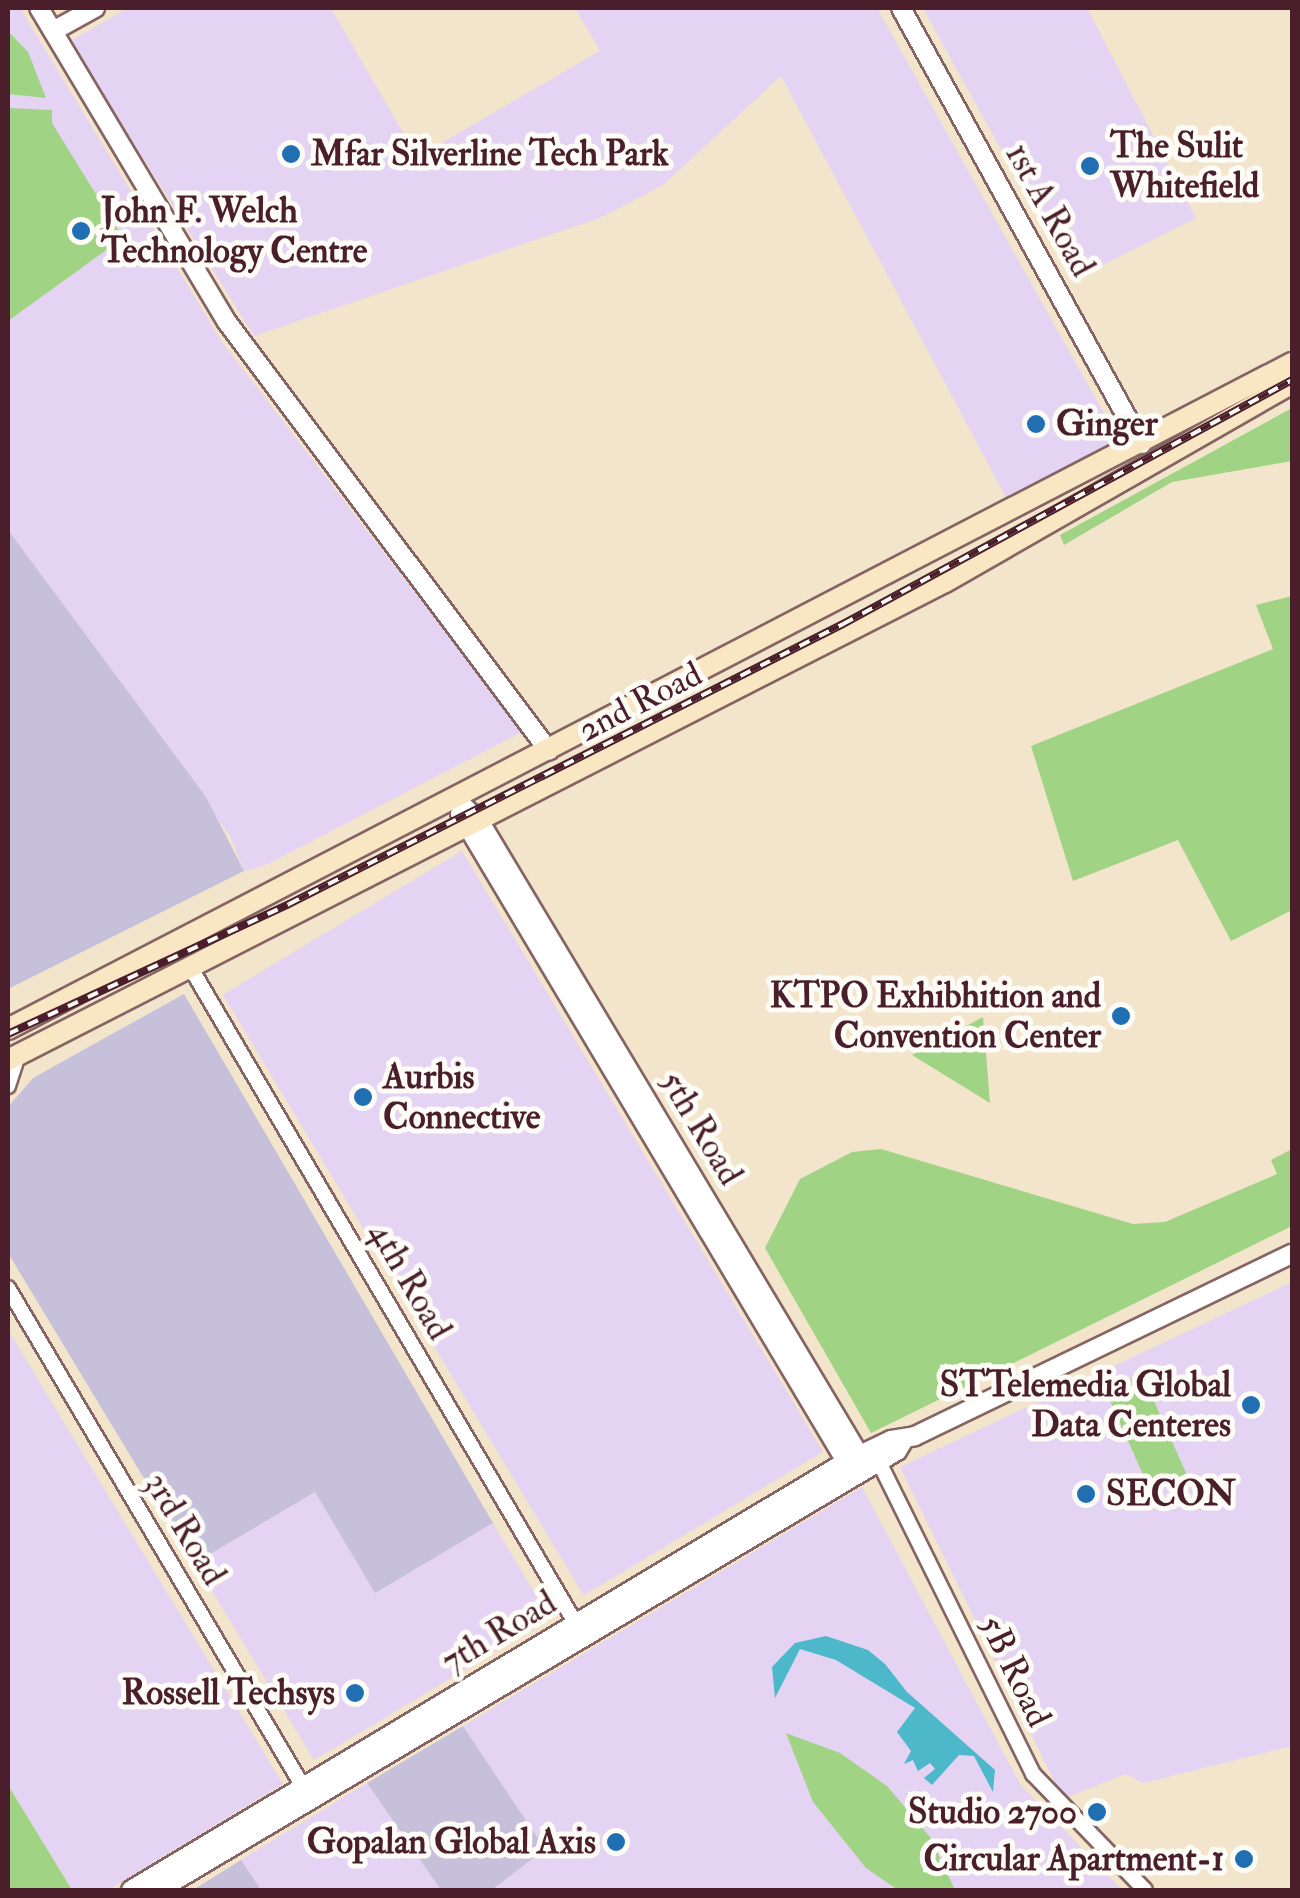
<!DOCTYPE html>
<html>
<head>
<meta charset="utf-8">
<style>
  body { margin:0 }
  #map { position:relative; width:1300px; height:1898px; overflow:hidden; background:#f2e5cb; font-family:"IM FELL Double Pica",serif }
  div>[style] { position:absolute }
  .built>* { inset:0; background:#e4d3f2; transform-origin:0 0 }
  .industrial>* { inset:0; background:#c6c0da }
  .green>* { inset:0; background:#a0d484; transform-origin:0 0 }
  .water>* { inset:0; background:#4db8ca }
  .roads { filter:drop-shadow(2px 0 #856463) drop-shadow(-2px 0 #856463) drop-shadow(0 2px #856463) drop-shadow(0 -2px #856463) }
  .minor>* { height:14px; margin:-7px; padding:0 7px; transform-origin:7px; border-radius:7px; background:#fff }
  .tertiary>* { height:18px; margin:-9px; padding:0 9px; transform-origin:9px; border-radius:9px; background:#fff }
  .secondary>* { height:20px; margin:-10px; padding:0 10px; transform-origin:10px; border-radius:10px; background:#f9e7c3 }
  .rail>* { height:8px; margin-top:-4px; transform-origin:0; background:repeating-linear-gradient(90deg,#fdfcf7 0 11px,#4a1f2b 0 22px); box-sizing:border-box; border-block:2px solid #4a1f2b }
  .dots>* { width:28px; height:28px; translate:-50% -50%; box-sizing:border-box; border:5px solid #fdfcf7; border-radius:50% }
  span { translate:-50% -50%; white-space:nowrap; text-align:center; line-height:1.15; -webkit-text-stroke:10px #fdfcf7; paint-order:stroke }
  .poi-label { font-size:35px; color:#4a1f2b; font-weight:700 }
  .left { translate:0 -50%; text-align:left }
  .right { translate:-100% -50%; text-align:right }
  .street-label { font-size:35px; color:#4a1f2b }
  .frame { position:absolute; inset:0; border:10px solid #4a1f2b; pointer-events:none }
</style>
</head>
<body>
<div id="map">
  <div class="built">
    <div style="clip-path:polygon(8px 8px,20px 8px,222px 342px,522px 732px,266px 865px,244px 871px,230px 836px,8px 530px)"></div>
    <div style="clip-path:polygon(128px 8px,331px 8px,417px 157px,600px 51px,575px 8px,877px 8px,1120px 442px,1008px 501px,781px 76px,663px 185px,602px 217px,254px 336px,70px 41px)"></div>
    <div style="clip-path:polygon(923px 8px,1087px 8px,1196px 218px,1073px 280px)"></div>
    <div style="left:462px;top:851px;width:701px;height:279px;rotate:59deg"></div>
    <div style="clip-path:polygon(1292px 1282px,1292px 1746px,1143px 1783px,1126px 1774px,1063px 1799px,900px 1467px)"></div>
    <div style="clip-path:polygon(8px 1330px,283px 1784px,108px 1890px,72px 1890px,8px 1785px)"></div>
    <div style="clip-path:polygon(862px 1487px,1020px 1784px,1122px 1890px,492px 1890px,545px 1849px,463px 1726px)"></div>
    <div style="clip-path:polygon(315px 1492px,375px 1592px,493px 1523px,550px 1619px,314px 1760px,195px 1563px)"></div>
    <div style="clip-path:polygon(367px 1783px,441px 1890px,261px 1890px,241px 1860px)"></div>
  </div>
  <div class="industrial">
    <div style="clip-path:polygon(8px 530px,206px 797px,244px 871px,8px 989px)"></div>
    <div style="clip-path:polygon(184px 994px,493px 1523px,375px 1593px,315px 1492px,195px 1563px,8px 1253px,8px 1107px,33px 1078px)"></div>
    <div style="clip-path:polygon(463px 1726px,545px 1849px,492px 1890px,441px 1890px,367px 1783px)"></div>
    <div style="clip-path:polygon(241px 1860px,261px 1890px,193px 1890px)"></div>
  </div>
  <div class="green">
    <div style="clip-path:polygon(8px 31px,28px 52px,46px 98px,8px 94px)"></div>
    <div style="clip-path:polygon(8px 108px,52px 110px,52px 123px,123px 238px,8px 321px)"></div>
    <div style="clip-path:polygon(1292px 408px,1292px 461px,1172px 482px,1064px 545px,1060px 535px)"></div>
    <div style="clip-path:polygon(1292px 596px,1292px 910px,1231px 941px,1178px 840px,1073px 881px,1031px 746px,1273px 649px,1256px 605px)"></div>
    <div style="clip-path:polygon(983px 1017px,990px 1103px,912px 1055px)"></div>
    <div style="clip-path:polygon(881px 1149px,1133px 1224px,1165px 1222px,1277px 1174px,1271px 1160px,1292px 1149px,1292px 1226px,871px 1433px,765px 1248px,800px 1179px,852px 1152px)"></div>
    <div style="left:1142px;top:1374px;width:111px;height:40px;rotate:66deg"></div>
    <div style="clip-path:polygon(786px 1733px,840px 1753px,887px 1786px,930px 1837px,955px 1890px,898px 1890px,866px 1868px,813px 1802px)"></div>
    <div style="clip-path:polygon(8px 1785px,72px 1890px,8px 1890px)"></div>
  </div>
  <div class="water">
    <div style="clip-path:polygon(826px 1636px,868px 1650px,885px 1664px,907px 1692px,995px 1770px,993px 1792px,974px 1756px,959px 1755px,932px 1785px,924px 1778px,935px 1769px,930px 1763px,918px 1771px,913px 1760px,904px 1764px,911px 1751px,897px 1732px,915px 1708px,836px 1660px,800px 1649px,775px 1698px,772px 1667px,795px 1643px)"></div>
  </div>
  <div class="roads">
    <div class="minor">
      <div style="left:192px;top:970px;width:758px;rotate:59.58deg"></div>
      <div style="left:8px;top:1086px;width:33px;rotate:-72deg"></div>
      <div style="left:8px;top:1288px;width:589px;rotate:59.39deg"></div>
      <div style="left:875px;top:1454px;width:357px;rotate:63.7deg"></div>
      <div style="left:1033px;top:1774px;width:161px;rotate:46deg"></div>
    </div>
    <div class="tertiary">
      <div style="left:39px;top:8px;width:366px;rotate:59.1deg"></div>
      <div style="left:227px;top:322px;width:536px;rotate:53.11deg"></div>
      <div style="left:901px;top:8px;width:498px;rotate:61.1deg"></div>
      <div style="left:53px;top:31px;width:48px;rotate:-28.7deg"></div>
      <div style="left:456px;top:799px;width:33px;rotate:44deg"></div>
      <div style="left:480px;top:822px;width:747px;rotate:59.08deg"></div>
      <div style="left:460px;top:814px;width:764px;rotate:59.2deg"></div>
      <div style="left:131px;top:1890px;width:835px;rotate:-30.93deg"></div>
      <div style="left:847px;top:1461px;width:49px;rotate:-25.5deg"></div>
      <div style="left:891px;top:1440px;width:24px;rotate:-9deg"></div>
      <div style="left:915px;top:1436px;width:419px;rotate:-25.8deg"></div>
      <div style="left:159px;top:1890px;width:859px;rotate:-30.75deg"></div>
      <div style="left:897px;top:1451px;width:13px;rotate:-58deg"></div>
    </div>
    <div class="secondary">
      <div style="left:8px;top:1029px;width:1446px;rotate:-27.42deg"></div>
      <div style="left:8px;top:1060px;width:1052px;rotate:-27.03deg"></div>
      <div style="left:945px;top:582px;width:400px;rotate:-29.8deg"></div>
    </div>
  </div>
  <div class="rail">
    <div style="left:8px;top:1034px;width:310px;rotate:-24.8deg"></div>
    <div style="left:289px;top:904px;width:621px;rotate:-26.81deg"></div>
    <div style="left:843px;top:624px;width:511px;rotate:-28.52deg"></div>
  </div>
  <div class="dots">
    <div style="left:291px;top:154px;background:#1f6fb2"></div>
    <div style="left:1090px;top:166px;background:#1f6fb2"></div>
    <div style="left:81px;top:231px;background:#1f6fb2"></div>
    <div style="left:1036px;top:424px;background:#1f6fb2"></div>
    <div style="left:1121px;top:1016px;background:#1f6fb2"></div>
    <div style="left:363px;top:1097px;background:#1f6fb2"></div>
    <div style="left:1251px;top:1405px;background:#1f6fb2"></div>
    <div style="left:1086px;top:1494px;background:#1f6fb2"></div>
    <div style="left:355px;top:1693px;background:#1f6fb2"></div>
    <div style="left:1097px;top:1812px;background:#1f6fb2"></div>
    <div style="left:616px;top:1842px;background:#1f6fb2"></div>
    <div style="left:1244px;top:1859px;background:#1f6fb2"></div>
  </div>
  <div class="poi-label">
    <span class="left" style="left:1110px;top:166px">The Sulit<br>Whitefield</span>
    <span class="left" style="left:311px;top:154px">Mfar Silverline Tech Park</span>
    <span class="left" style="left:101px;top:231px">John F. Welch<br>Technology Centre</span>
    <span class="left" style="left:1056px;top:424px">Ginger</span>
    <span class="right" style="left:1101px;top:1016px">KTPO Exhibhition and<br>Convention Center</span>
    <span class="left" style="left:383px;top:1097px">Aurbis<br>Connective</span>
    <span class="right" style="left:1231px;top:1405px">STTelemedia Global<br>Data Centeres</span>
    <span class="left" style="left:1106px;top:1494px">SECON</span>
    <span class="right" style="left:335px;top:1693px">Rossell Techsys</span>
    <span class="right" style="left:1077px;top:1812px">Studio 2700</span>
    <span class="right" style="left:596px;top:1842px">Gopalan Global Axis</span>
    <span class="right" style="left:1224px;top:1859px">Circular Apartment-1</span>
  </div>
  <div class="street-label">
    <span style="left:1050px;top:210px;rotate:61deg">1st A Road</span>
    <span style="left:640px;top:702px;rotate:-27deg">2nd Road</span>
    <span style="left:701px;top:1128px;rotate:59deg">5th Road</span>
    <span style="left:410px;top:1281px;rotate:60deg">4th Road</span>
    <span style="left:185px;top:1529px;rotate:59deg">3rd Road</span>
    <span style="left:499px;top:1632px;rotate:-31deg">7th Road</span>
    <span style="left:1015px;top:1671px;rotate:64deg">5B Road</span>
  </div>
  <div class="frame"></div>
</div>
</body>
</html>
